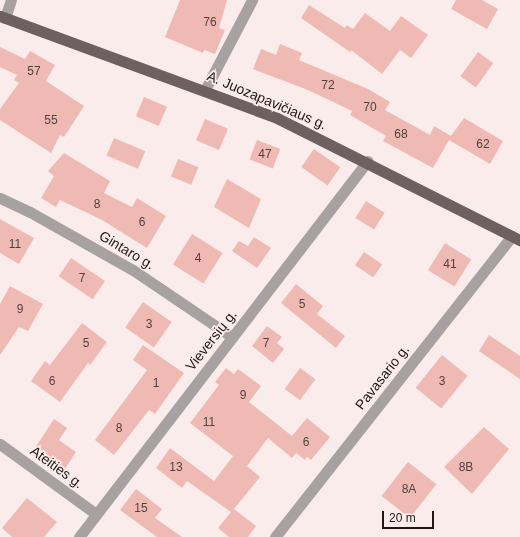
<!DOCTYPE html>
<html>
<head>
<meta charset="utf-8">
<style>
  body { margin:0 }
  #map { position:relative; width:520px; height:537px; overflow:hidden; background:#faecea; font-family:Helvetica,sans-serif }
  div>[style] { position:absolute }
  .building>* { inset:0; background:#f0bab4; transform-origin:0 0 }
  .minor>* { height:11px; margin:-5.5px; padding:0 5.5px; transform-origin:5.5px; border-radius:5.5px; background:#a7a1a1 }
  .primary>* { height:11px; margin:-5.5px; padding:0 5.5px; transform-origin:5.5px; border-radius:5.5px; background:#6c6160 }
  span { translate:-50% -50%; white-space:nowrap; text-align:center; line-height:1.15; -webkit-text-stroke:3.5px #faecea; paint-order:stroke }
  .number-label { font-size:12px; color:#52413f }
  .number-label span { -webkit-text-stroke-width:0 }
  .street-label { font-size:14px; color:#1e1918 }
  .scale { position:absolute; left:382px; top:511px; width:52px; height:18px; box-sizing:border-box; border:2px solid #1e1918; border-top:0; padding-left:5px; font-size:12px; line-height:14px; white-space:nowrap; color:#1e1918; -webkit-text-stroke:3px #faecea; paint-order:stroke }
</style>
</head>
<body>
<div id="map">
  <div class="building">
    <div style="clip-path:polygon(180px 0,227px 0,219px 28px,225px 30px,215px 54px,204px 50px,203px 53px,165px 37px)"></div>
    <div style="clip-path:polygon(456px 0,482px 0,498px 9px,487px 29px,451px 9px)"></div>
    <div style="clip-path:polygon(309px 5px,345px 28px,347px 25px,353px 29px,365px 13px,390px 31px,401px 16px,428px 35px,411px 58px,400px 50px,382px 74px,351px 50px,350px 52px,301px 18px)"></div>
    <div style="clip-path:polygon(280px 44px,302px 53px,299px 60px,368px 89px,390px 102px,385px 110px,430px 135px,434px 126px,451px 136px,464px 118px,503px 141px,490px 164px,449px 140px,433px 168px,383px 141px,386px 136px,350px 115px,352px 111px,308px 90px,253px 69px,261px 49px,276px 55px)"></div>
    <div style="clip-path:polygon(0 47px,25px 59px,30px 51px,55px 65px,46px 81px,84px 106px,64px 137px,60px 135px,51px 153px,0 120px,0 109px,19px 83px,14px 80px,17px 75px,0 67px)"></div>
    <div style="left:478px;top:52px;width:19px;height:30px;rotate:36deg"></div>
    <div style="left:144px;top:97px;width:25px;height:21px;rotate:23deg"></div>
    <div style="left:205px;top:119px;width:25px;height:23px;rotate:23deg"></div>
    <div style="left:114px;top:138px;width:34px;height:19px;rotate:23deg"></div>
    <div style="left:257px;top:140px;width:25px;height:21px;rotate:21deg"></div>
    <div style="left:314px;top:149px;width:32px;height:22px;rotate:35deg"></div>
    <div style="clip-path:polygon(64px 153px,110px 181px,104px 193px,132px 207px,137px 198px,166px 216px,147px 248px,102px 220px,60px 200px,56px 207px,41px 198px,54px 176px,48px 171px)"></div>
    <div style="left:178px;top:159px;width:22px;height:19px;rotate:22deg"></div>
    <div style="clip-path:polygon(227px 179px,261px 199px,249px 228px,214px 207px)"></div>
    <div style="left:366px;top:201px;width:22px;height:20px;rotate:32deg"></div>
    <div style="clip-path:polygon(0 219px,34px 238px,19px 264px,0 253px)"></div>
    <div style="left:192px;top:234px;width:36px;height:36px;rotate:32deg"></div>
    <div style="clip-path:polygon(254px 237px,271px 248px,257px 268px,232px 251px,239px 241px,248px 246px)"></div>
    <div style="left:445px;top:243px;width:31px;height:32px;rotate:32deg"></div>
    <div style="left:364px;top:252px;width:22px;height:16px;rotate:34deg"></div>
    <div style="left:71px;top:258px;width:41px;height:22px;rotate:34deg"></div>
    <div style="clip-path:polygon(296px 284px,323px 306px,317px 314px,345px 336px,336px 348px,281px 303px)"></div>
    <div style="clip-path:polygon(10px 286px,43px 304px,28px 331px,19px 327px,0 355px,0 304px)"></div>
    <div style="left:143px;top:302px;width:35px;height:31px;rotate:35deg"></div>
    <div style="clip-path:polygon(82px 323px,107px 342px,90px 365px,88px 363px,60px 402px,31px 381px,45px 361px,50px 365px)"></div>
    <div style="clip-path:polygon(267px 326px,282px 337px,277px 343px,284px 349px,273px 363px,252px 346px)"></div>
    <div style="clip-path:polygon(489px 335px,520px 356px,520px 379px,479px 351px)"></div>
    <div style="clip-path:polygon(143px 345px,184px 373px,155px 414px,149px 410px,114px 455px,95px 440px,147px 370px,133px 360px)"></div>
    <div style="left:442px;top:355px;width:33px;height:42px;rotate:39deg"></div>
    <div style="clip-path:polygon(226px 368px,234px 374px,238px 369px,261px 386px,249px 402px,292px 436px,307px 418px,330px 437px,311px 460px,307px 457px,305px 460px,296px 453px,292px 458px,268px 438px,247px 466px,260px 477px,234px 509px,256px 526px,248px 537px,229px 537px,218px 528px,231px 512px,187px 481px,182px 488px,156px 468px,170px 448px,214px 481px,233px 456px,190px 423px,219px 385px,215px 382px)"></div>
    <div style="left:300px;top:368px;width:19px;height:26px;rotate:36deg"></div>
    <div style="clip-path:polygon(54px 419px,67px 428px,59px 440px,76px 452px,61px 475px,31px 454px)"></div>
    <div style="clip-path:polygon(484px 427px,509px 449px,472px 494px,444px 467px)"></div>
    <div style="left:408px;top:462px;width:36px;height:43px;rotate:38deg"></div>
    <div style="clip-path:polygon(136px 489px,162px 509px,155px 518px,182px 537px,157px 537px,120px 510px)"></div>
    <div style="clip-path:polygon(27px 498px,57px 522px,44px 537px,12px 537px,2px 528px)"></div>
  </div>
  <div class="minor">
    <div style="left:5px;top:18px;width:19px;rotate:-72deg"></div>
    <div style="left:205px;top:90px;width:102px;rotate:-62.4deg"></div>
    <div style="left:0;top:198px;width:33px;rotate:25deg"></div>
    <div style="left:30px;top:212px;width:118px;rotate:29.4deg"></div>
    <div style="left:133px;top:270px;width:120px;rotate:34.1deg"></div>
    <div style="left:0;top:444px;width:119px;rotate:36.1deg"></div>
    <div style="left:79px;top:537px;width:474px;rotate:-52.5deg"></div>
    <div style="left:275px;top:537px;width:383px;rotate:-51.8deg"></div>
  </div>
  <div class="primary">
    <div style="left:0;top:16px;width:295px;rotate:20.2deg"></div>
    <div style="left:277px;top:118px;width:272px;rotate:26.7deg"></div>
  </div>
  <div class="number-label">
    <span style="left:210px;top:23px">76</span>
    <span style="left:34px;top:72px">57</span>
    <span style="left:328px;top:86px">72</span>
    <span style="left:370px;top:108px">70</span>
    <span style="left:51px;top:121px">55</span>
    <span style="left:401px;top:135px">68</span>
    <span style="left:483px;top:145px">62</span>
    <span style="left:265px;top:155px">47</span>
    <span style="left:97px;top:205px">8</span>
    <span style="left:142px;top:223px">6</span>
    <span style="left:15px;top:245px">11</span>
    <span style="left:198px;top:259px">4</span>
    <span style="left:450px;top:265px">41</span>
    <span style="left:82px;top:279px">7</span>
    <span style="left:302px;top:305px">5</span>
    <span style="left:20px;top:310px">9</span>
    <span style="left:149px;top:325px">3</span>
    <span style="left:86px;top:344px">5</span>
    <span style="left:266px;top:344px">7</span>
    <span style="left:52px;top:382px">6</span>
    <span style="left:442px;top:382px">3</span>
    <span style="left:156px;top:384px">1</span>
    <span style="left:243px;top:396px">9</span>
    <span style="left:209px;top:423px">11</span>
    <span style="left:119px;top:429px">8</span>
    <span style="left:306px;top:443px">6</span>
    <span style="left:176px;top:468px">13</span>
    <span style="left:466px;top:468px">8B</span>
    <span style="left:409px;top:490px">8A</span>
    <span style="left:141px;top:509px">15</span>
  </div>
  <div class="street-label">
    <span style="left:267px;top:100px;rotate:23deg">A. Juozapavičiaus g.</span>
    <span style="left:127px;top:250px;rotate:31deg">Gintaro g.</span>
    <span style="left:211px;top:340px;rotate:-52deg">Vieversių g.</span>
    <span style="left:382px;top:377px;rotate:-52deg">Pavasario g.</span>
    <span style="left:57px;top:467px;rotate:36deg">Ateities g.</span>
  </div>
  <div class="scale">20 m</div>
</div>
</body>
</html>
